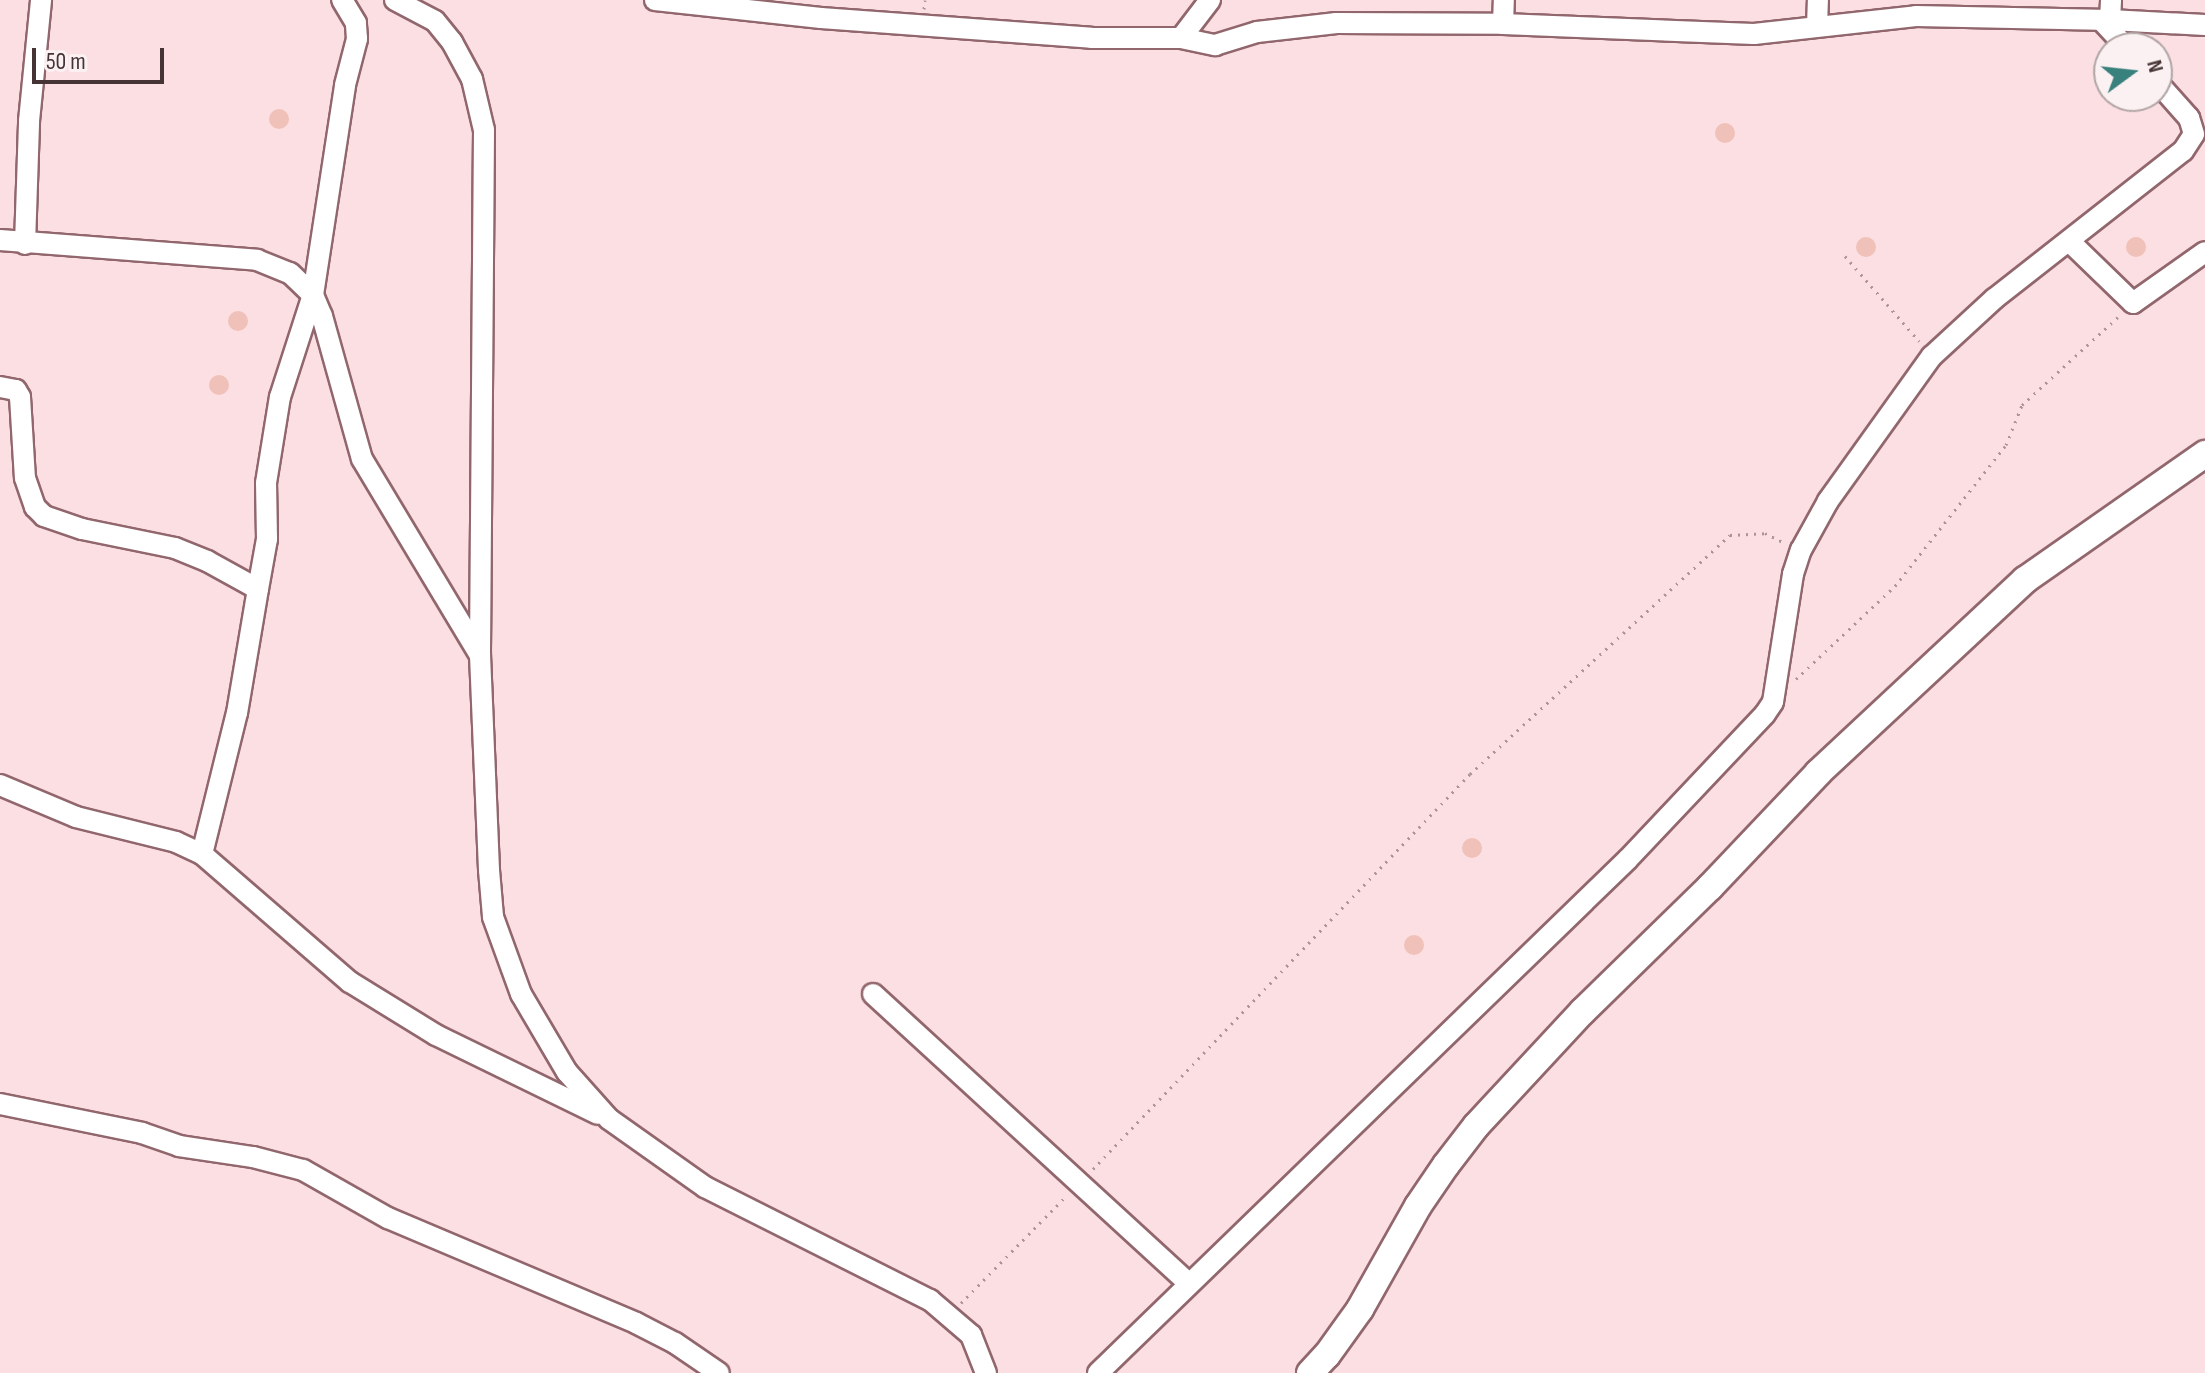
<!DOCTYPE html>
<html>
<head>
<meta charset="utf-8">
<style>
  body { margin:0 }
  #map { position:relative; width:2205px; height:1373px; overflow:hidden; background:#fcdfe2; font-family:"Sofia Sans Condensed",sans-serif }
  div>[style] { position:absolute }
  .building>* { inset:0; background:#f0c1b9 }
  .round { border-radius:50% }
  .path>* { height:3px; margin-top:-1.5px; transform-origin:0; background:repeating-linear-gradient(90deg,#ad9597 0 2px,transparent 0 8px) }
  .roads { filter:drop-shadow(2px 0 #91676d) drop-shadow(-2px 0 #91676d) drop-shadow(0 2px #91676d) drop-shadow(0 -2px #91676d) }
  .minor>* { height:20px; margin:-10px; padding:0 10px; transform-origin:10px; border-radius:10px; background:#fff }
  .tertiary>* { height:26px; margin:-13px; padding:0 13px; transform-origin:13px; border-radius:13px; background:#fff }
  span { translate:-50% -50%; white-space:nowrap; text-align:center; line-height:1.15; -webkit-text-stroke:6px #fbf1f2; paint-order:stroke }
  .north { position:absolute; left:2093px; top:32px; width:80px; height:80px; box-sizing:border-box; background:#fbf1f2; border:2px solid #b2a5a6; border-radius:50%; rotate:75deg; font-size:22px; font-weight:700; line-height:32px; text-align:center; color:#453335 }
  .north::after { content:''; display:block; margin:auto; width:28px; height:36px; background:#39817c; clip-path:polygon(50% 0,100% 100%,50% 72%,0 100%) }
  .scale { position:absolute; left:32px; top:48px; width:132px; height:36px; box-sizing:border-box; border:4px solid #453335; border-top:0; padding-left:10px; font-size:24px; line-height:28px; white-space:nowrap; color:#453335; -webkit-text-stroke:6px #fbf1f2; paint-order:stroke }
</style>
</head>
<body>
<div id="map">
  <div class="building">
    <div class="round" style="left:269px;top:109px;width:20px;height:20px"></div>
    <div class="round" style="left:1715px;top:123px;width:20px;height:20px"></div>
    <div class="round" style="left:1856px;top:237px;width:20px;height:20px"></div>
    <div class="round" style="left:2126px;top:237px;width:20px;height:20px"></div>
    <div class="round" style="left:228px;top:311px;width:20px;height:20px"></div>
    <div class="round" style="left:209px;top:375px;width:20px;height:20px"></div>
    <div class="round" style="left:1462px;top:838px;width:20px;height:20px"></div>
    <div class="round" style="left:1404px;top:935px;width:20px;height:20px"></div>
  </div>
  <div class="path">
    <div style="left:924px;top:9px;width:9px;rotate:-84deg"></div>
    <div style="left:1845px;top:256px;width:113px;rotate:49deg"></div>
    <div style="left:1796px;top:679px;width:136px;rotate:-43.2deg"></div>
    <div style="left:1895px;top:586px;width:179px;rotate:-51.8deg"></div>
    <div style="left:2006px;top:445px;width:43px;rotate:-68.2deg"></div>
    <div style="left:2022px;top:405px;width:130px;rotate:-42.5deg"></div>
    <div style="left:1093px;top:1169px;width:546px;rotate:-46.34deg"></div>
    <div style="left:1470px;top:774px;width:353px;rotate:-42.6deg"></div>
    <div style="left:1730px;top:535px;width:35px;rotate:-3deg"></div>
    <div style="left:1765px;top:533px;width:22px;rotate:27deg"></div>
    <div style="left:961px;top:1303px;width:148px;rotate:-45.5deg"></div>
  </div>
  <div class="roads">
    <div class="minor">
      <div style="left:395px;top:0;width:45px;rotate:27.7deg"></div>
      <div style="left:435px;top:21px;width:27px;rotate:51deg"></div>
      <div style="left:452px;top:42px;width:42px;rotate:61.6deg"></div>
      <div style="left:472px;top:79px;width:52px;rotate:76.8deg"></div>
      <div style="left:484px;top:130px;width:525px;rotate:90.44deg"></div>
      <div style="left:480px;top:655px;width:215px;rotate:87.6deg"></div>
      <div style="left:489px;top:870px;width:47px;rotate:85.1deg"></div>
      <div style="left:493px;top:917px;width:82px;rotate:70deg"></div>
      <div style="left:521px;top:994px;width:91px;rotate:59.5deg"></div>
      <div style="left:567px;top:1072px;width:63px;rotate:48.2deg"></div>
      <div style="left:609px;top:1119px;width:118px;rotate:35.3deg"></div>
      <div style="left:705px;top:1187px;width:252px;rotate:26.7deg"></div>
      <div style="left:930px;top:1300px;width:54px;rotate:40.5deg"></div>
      <div style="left:971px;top:1335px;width:41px;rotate:68.5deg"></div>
      <div style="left:655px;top:0;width:167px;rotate:6.2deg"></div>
      <div style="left:821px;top:18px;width:271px;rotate:4.2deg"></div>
      <div style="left:1091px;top:38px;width:90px"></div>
      <div style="left:1181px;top:38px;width:35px;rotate:12deg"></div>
      <div style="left:1215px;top:45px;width:44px;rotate:-17.2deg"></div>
      <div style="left:1257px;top:32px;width:80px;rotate:-6.5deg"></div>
      <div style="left:1336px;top:23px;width:167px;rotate:0.3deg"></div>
      <div style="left:1503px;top:24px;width:251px;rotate:2.3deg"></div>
      <div style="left:1754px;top:34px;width:163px;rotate:-6.3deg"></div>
      <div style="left:1916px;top:16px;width:194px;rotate:1.2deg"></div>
      <div style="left:2110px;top:20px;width:20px;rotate:-87deg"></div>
      <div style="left:2101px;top:20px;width:38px;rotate:47deg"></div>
      <div style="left:2110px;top:20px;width:95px;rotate:3deg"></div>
      <div style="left:1503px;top:24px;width:24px;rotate:-88deg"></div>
      <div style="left:1817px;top:26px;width:26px;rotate:-88deg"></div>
      <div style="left:1181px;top:38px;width:48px;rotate:-52.7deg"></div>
      <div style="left:0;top:240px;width:258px;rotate:4.4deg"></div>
      <div style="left:257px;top:260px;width:35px;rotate:22deg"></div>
      <div style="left:290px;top:273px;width:32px;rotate:44deg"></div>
      <div style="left:313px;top:295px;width:23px;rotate:67deg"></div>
      <div style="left:322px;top:316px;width:148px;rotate:74.4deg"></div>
      <div style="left:362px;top:459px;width:229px;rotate:59deg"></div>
      <div style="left:2069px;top:241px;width:89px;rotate:44.1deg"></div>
      <div style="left:2133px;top:303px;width:88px;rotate:-35.3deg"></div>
      <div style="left:25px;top:244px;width:123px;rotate:-88.1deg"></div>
      <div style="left:29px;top:121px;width:122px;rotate:-84.3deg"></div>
      <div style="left:0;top:387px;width:16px;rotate:11deg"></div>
      <div style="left:16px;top:390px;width:8px;rotate:60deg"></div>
      <div style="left:20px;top:397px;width:81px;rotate:86.5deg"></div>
      <div style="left:25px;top:478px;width:31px;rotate:71deg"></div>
      <div style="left:35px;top:507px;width:13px;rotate:45deg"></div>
      <div style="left:44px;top:516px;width:40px;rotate:18.9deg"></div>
      <div style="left:82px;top:529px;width:95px;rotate:11.5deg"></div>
      <div style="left:175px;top:548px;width:35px;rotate:22deg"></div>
      <div style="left:207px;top:561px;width:58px;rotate:28.8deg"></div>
      <div style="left:0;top:785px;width:82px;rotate:22.8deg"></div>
      <div style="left:76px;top:817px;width:103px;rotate:14deg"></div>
      <div style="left:176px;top:842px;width:29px;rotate:25deg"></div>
      <div style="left:202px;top:854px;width:196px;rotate:40.9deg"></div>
      <div style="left:350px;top:982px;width:101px;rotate:31.6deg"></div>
      <div style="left:436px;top:1035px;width:180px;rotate:26deg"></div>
      <div style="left:202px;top:854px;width:145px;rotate:-76.1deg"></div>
      <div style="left:237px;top:713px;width:126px;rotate:-80.4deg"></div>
      <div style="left:258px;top:589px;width:51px;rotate:-79.8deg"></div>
      <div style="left:267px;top:539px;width:56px;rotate:-91deg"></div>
      <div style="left:266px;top:483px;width:87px;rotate:-80.8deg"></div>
      <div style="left:280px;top:397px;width:107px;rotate:-72.1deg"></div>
      <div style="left:313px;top:295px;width:212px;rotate:-81.3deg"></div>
      <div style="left:345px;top:85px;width:48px;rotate:-75.4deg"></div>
      <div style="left:357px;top:39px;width:16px;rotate:-94deg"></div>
      <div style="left:356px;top:23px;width:27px;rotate:-121deg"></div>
      <div style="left:873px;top:994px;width:429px;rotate:42.5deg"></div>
      <div style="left:0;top:1104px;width:145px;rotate:11.5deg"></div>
      <div style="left:142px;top:1133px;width:39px;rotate:19deg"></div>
      <div style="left:179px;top:1146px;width:75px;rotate:8.5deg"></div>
      <div style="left:253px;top:1157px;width:52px;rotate:14.6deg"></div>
      <div style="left:303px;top:1170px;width:98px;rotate:29.5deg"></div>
      <div style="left:388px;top:1218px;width:269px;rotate:22.9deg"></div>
      <div style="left:636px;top:1323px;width:44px;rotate:27.1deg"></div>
      <div style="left:675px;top:1343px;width:53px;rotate:34.3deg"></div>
      <div style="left:1098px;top:1373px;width:738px;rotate:-44.12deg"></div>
      <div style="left:1628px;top:859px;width:199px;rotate:-46.6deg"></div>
      <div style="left:1765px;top:714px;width:14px;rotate:-56deg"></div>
      <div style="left:1773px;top:702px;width:130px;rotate:-81.1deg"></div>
      <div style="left:1793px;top:574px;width:25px;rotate:-72deg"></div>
      <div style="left:1801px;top:550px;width:56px;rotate:-61.1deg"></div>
      <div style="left:1828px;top:501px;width:178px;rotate:-54.4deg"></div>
      <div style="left:1932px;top:356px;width:84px;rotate:-42.6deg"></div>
      <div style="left:1994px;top:299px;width:240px;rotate:-38.1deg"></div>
      <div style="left:2183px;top:151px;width:20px;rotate:-57deg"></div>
      <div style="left:2194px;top:134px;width:17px;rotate:-107deg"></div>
      <div style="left:2189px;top:118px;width:48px;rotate:-131.6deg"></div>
    </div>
    <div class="tertiary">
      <div style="left:1310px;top:1373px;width:25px;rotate:-47deg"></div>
      <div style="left:1327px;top:1355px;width:57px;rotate:-54.3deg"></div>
      <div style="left:1360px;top:1309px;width:118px;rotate:-60.6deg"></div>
      <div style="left:1418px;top:1206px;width:50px;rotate:-55.7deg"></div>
      <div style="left:1446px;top:1165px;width:49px;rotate:-52.4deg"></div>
      <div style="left:1476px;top:1126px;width:157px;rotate:-47.1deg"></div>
      <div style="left:1583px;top:1011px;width:177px;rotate:-44.3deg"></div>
      <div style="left:1710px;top:887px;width:157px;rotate:-46.5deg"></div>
      <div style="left:1818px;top:773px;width:283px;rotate:-43deg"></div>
      <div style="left:2025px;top:580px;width:220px;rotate:-35deg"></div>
    </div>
  </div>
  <div class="north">N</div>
  <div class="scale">50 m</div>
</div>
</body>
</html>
